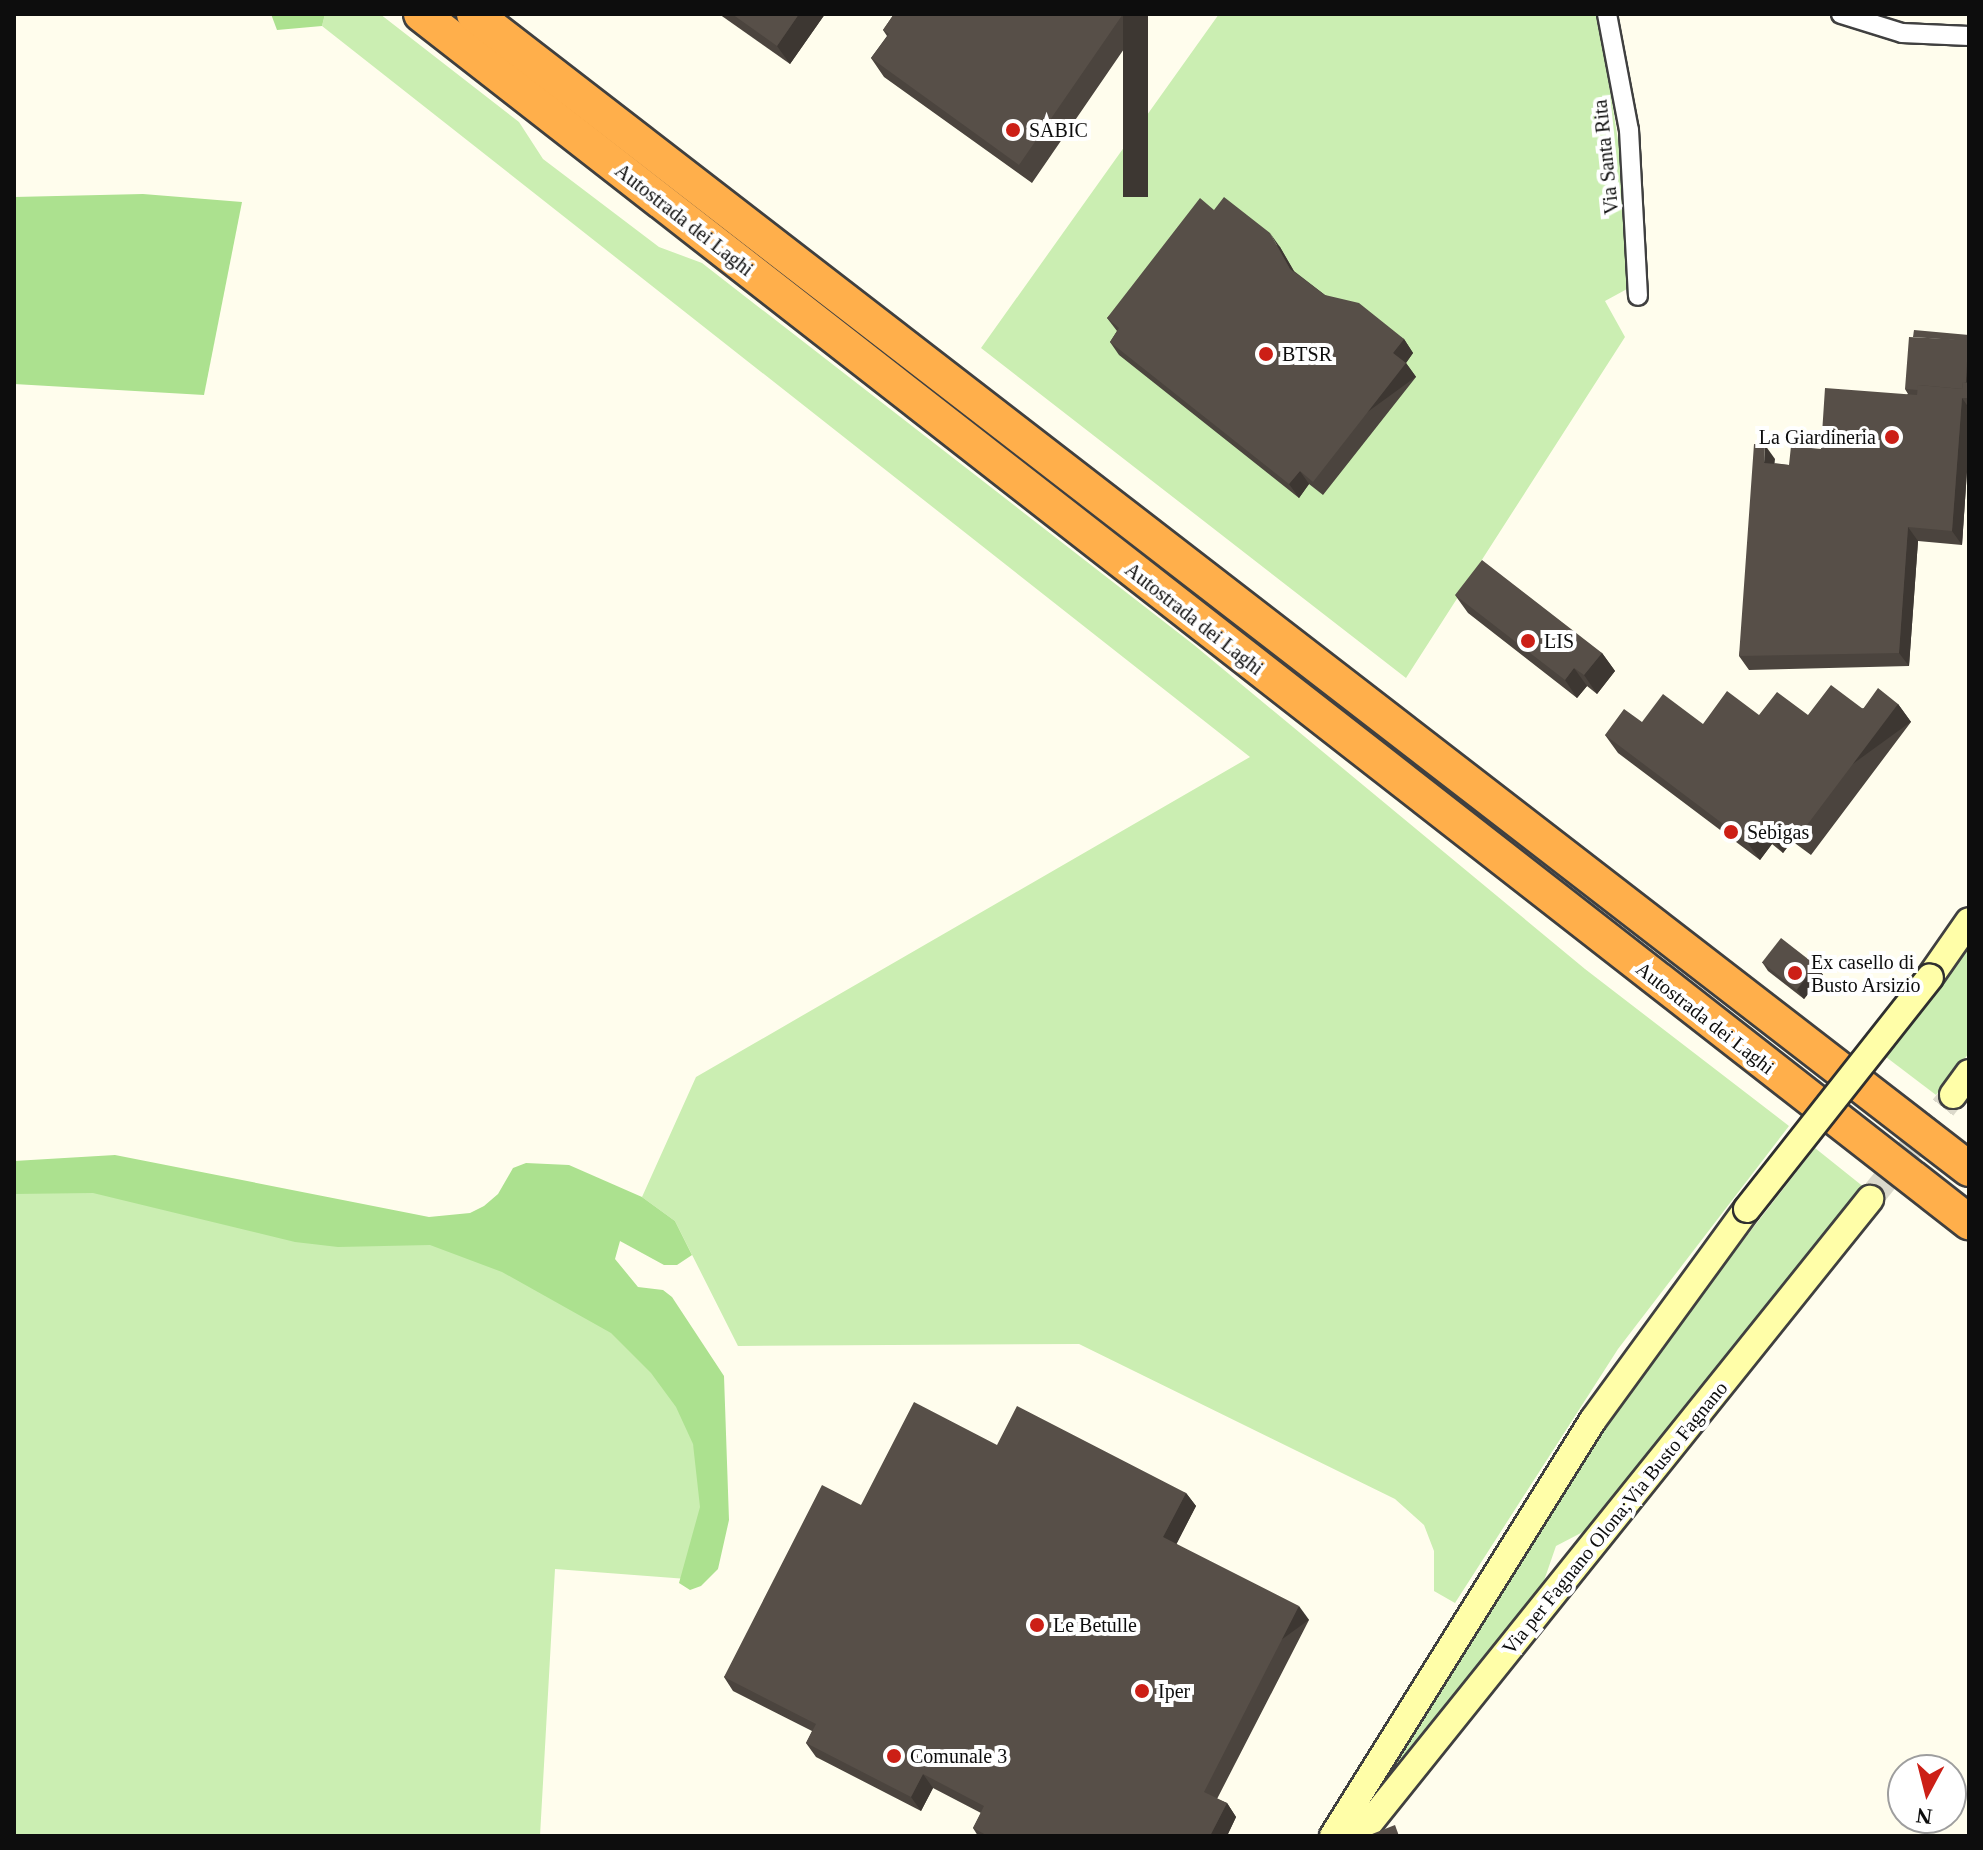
<!DOCTYPE html>
<html>
<head>
<meta charset="utf-8">
<style>
  body { margin:0 }
  #map { position:relative; width:1983px; height:1850px; overflow:hidden; background:#fffded; font-family:Georgia,serif }
  div>[style] { position:absolute }
  .green>* { inset:0; background:#cbeeb2 }
  .forest>* { inset:0; background:#ace18f }
  .secondary-tunnel>* { height:26px; margin-top:-13px; transform-origin:0; background:repeating-linear-gradient(90deg,#dbd9cb 0 26px,transparent 0 39px) }
  .roads { filter:drop-shadow(2px 0 #404040) drop-shadow(-2px 0 #404040) drop-shadow(0 2px #404040) drop-shadow(0 -2px #404040) }
  .minor>* { height:18px; margin:-9px; padding:0 9px; transform-origin:9px; border-radius:9px; background:#fff }
  .secondary>* { height:26px; margin:-13px; padding:0 13px; transform-origin:13px; border-radius:13px; background:#fffea8 }
  .motorway>* { height:34px; margin:-17px; padding:0 17px; transform-origin:17px; border-radius:17px; background:#ffaf4b }
  .bridges { filter:drop-shadow(2px 0 #2f2f2f) drop-shadow(-2px 0 #2f2f2f) drop-shadow(0 2px #2f2f2f) drop-shadow(0 -2px #2f2f2f) }
  .secondary-bridge>* { height:26px; margin:-13px; padding:0 13px; transform-origin:13px; border-radius:13px; background:#fffea8 }
  .wall>* { inset:0; background:#4b443e }
  .shaded-wall>* { inset:0; background:#3d3732; transform-origin:0 0 }
  .building>* { inset:0; background:#574f48; transform-origin:0 0 }
  .dots>* { width:22px; height:22px; translate:-50% -50%; box-sizing:border-box; border:4px solid #fff; border-radius:50% }
  span { translate:-50% -50%; white-space:nowrap; text-align:center; line-height:1.15; -webkit-text-stroke:8px #fff; paint-order:stroke }
  .poi-label { font-size:20px; color:#0d0d0d }
  .left { translate:0 -50%; text-align:left }
  .right { translate:-100% -50%; text-align:right }
  .street-label { font-size:20px; color:#0d0d0d }
  .frame { position:absolute; inset:0; border:16px solid #0d0d0d; pointer-events:none }
  .north { position:absolute; left:1887px; top:1754px; width:80px; height:80px; box-sizing:border-box; background:#fff; border:2px solid #9e9e9e; border-radius:50%; rotate:187deg; font-size:22px; font-weight:700; line-height:32px; text-align:center; color:#0d0d0d }
  .north::after { content:''; display:block; margin:auto; width:28px; height:36px; background:#cc1f16; clip-path:polygon(50% 0,100% 100%,50% 72%,0 100%) }
</style>
</head>
<body>
<div id="map">
  <div class="green">
    <div style="clip-path:polygon(325px 14px,380px 14px,519px 122px,543px 159px,659px 247px,702px 263px,1194px 645px,1585px 969px,1789px 1126px,1618px 1349px,1455px 1603px,1434px 1591px,1434px 1551px,1424px 1525px,1395px 1499px,1079px 1344px,738px 1346px,675px 1221px,642px 1197px,696px 1077px,1250px 757px,322px 26px)"></div>
    <div style="clip-path:polygon(1219px 14px,1598px 14px,1624px 178px,1627px 289px,1605px 301px,1625px 337px,1406px 678px,981px 348px)"></div>
    <div style="clip-path:polygon(1969px 946px,1969px 1053px,1936px 1095px,1886px 1057px)"></div>
    <div style="clip-path:polygon(1815px 1148px,1865px 1188px,1602px 1522px,1556px 1546px,1537px 1601px,1374px 1794px,1611px 1411px)"></div>
    <div style="clip-path:polygon(91px 1189px,419px 1237px,614px 1309px,688px 1424px,710px 1507px,687px 1579px,555px 1569px,540px 1836px,14px 1836px,14px 1190px)"></div>
  </div>
  <div class="forest">
    <div style="clip-path:polygon(271px 14px,325px 14px,322px 26px,277px 30px)"></div>
    <div style="clip-path:polygon(143px 194px,242px 202px,204px 395px,14px 384px,14px 197px)"></div>
    <div style="clip-path:polygon(115px 1155px,429px 1217px,470px 1213px,484px 1206px,498px 1194px,513px 1168px,526px 1163px,569px 1165px,642px 1197px,675px 1221px,692px 1255px,677px 1265px,664px 1265px,620px 1241px,615px 1259px,638px 1287px,663px 1290px,672px 1297px,724px 1376px,729px 1520px,718px 1569px,701px 1586px,690px 1590px,679px 1583px,700px 1507px,693px 1444px,676px 1407px,651px 1373px,611px 1333px,502px 1272px,430px 1245px,338px 1247px,295px 1242px,93px 1193px,14px 1194px,14px 1161px)"></div>
  </div>
  <div class="secondary-tunnel">
    <div style="left:1870px;top:1199px;width:133px;rotate:-51.4deg"></div>
  </div>
  <div class="roads">
    <div class="minor">
      <div style="left:1607px;top:14px;width:118px;rotate:79.3deg"></div>
      <div style="left:1629px;top:130px;width:166px;rotate:86.9deg"></div>
      <div style="left:1841px;top:14px;width:64px;rotate:17.3deg"></div>
      <div style="left:1902px;top:33px;width:67px;rotate:2.6deg"></div>
    </div>
    <div class="secondary">
      <div style="left:1930px;top:977px;width:68px;rotate:-55.1deg"></div>
      <div style="left:1953px;top:1095px;width:27px;rotate:-54deg"></div>
      <div style="left:1333px;top:1836px;width:491px;rotate:-58deg"></div>
      <div style="left:1593px;top:1420px;width:261px;rotate:-53.9deg"></div>
      <div style="left:1359px;top:1836px;width:817px;rotate:-51.26deg"></div>
    </div>
    <div class="motorway">
      <div style="left:421px;top:14px;width:1964px;rotate:37.97deg"></div>
      <div style="left:474px;top:14px;width:1889px;rotate:37.69deg"></div>
    </div>
  </div>
  <div class="bridges">
    <div class="secondary-bridge">
      <div style="left:1747px;top:1209px;width:295px;rotate:-51.7deg"></div>
    </div>
  </div>
  <div class="wall">
    <div style="clip-path:polygon(719px 14px,825px 14px,790px 64px)"></div>
    <div style="clip-path:polygon(894px 14px,1148px 14px,1032px 183px,884px 77px,871px 58px,887px 36px,883px 30px)"></div>
    <div style="clip-path:polygon(1214px 210px,1280px 247px,1294px 271px,1325px 295px,1404px 339px,1413px 353px,1406px 363px,1416px 377px,1323px 495px,1309px 484px,1299px 498px,1119px 355px,1110px 342px,1117px 331px,1107px 318px)"></div>
    <div style="clip-path:polygon(1969px 335px,1969px 441px,1962px 545px,1918px 541px,1909px 666px,1749px 670px,1739px 656px,1775px 459px,1774px 463px,1789px 465px,1821px 449px,1908px 394px,1905px 389px)"></div>
    <div style="clip-path:polygon(1455px 595px,1602px 653px,1615px 671px,1597px 694px,1587px 686px,1577px 698px,1468px 613px)"></div>
    <div style="clip-path:polygon(1898px 704px,1911px 722px,1811px 855px,1792px 841px,1783px 853px,1772px 844px,1760px 860px,1618px 753px,1605px 735px,1642px 722px,1703px 724px,1759px 715px,1808px 715px)"></div>
    <div style="clip-path:polygon(1762px 962px,1816px 965px,1823px 975px,1804px 999px,1768px 971px)"></div>
    <div style="clip-path:polygon(997px 1445px,1186px 1493px,1196px 1506px,1176px 1544px,1309px 1620px,1217px 1799px,1227px 1803px,1236px 1817px,1227px 1836px,978px 1836px,973px 1828px,981px 1813px,933px 1788px,921px 1811px,816px 1757px,806px 1743px,812px 1731px,733px 1691px,724px 1677px,861px 1505px)"></div>
  </div>
  <div class="shaded-wall">
    <div style="clip-path:polygon(799px 14px,825px 14px,790px 64px,777px 46px)"></div>
    <div style="left:1123px;top:14px;width:25px;height:183px"></div>
    <div style="clip-path:polygon(1270px 233px,1280px 247px,1300px 282px,1290px 269px)"></div>
    <div style="clip-path:polygon(1404px 339px,1413px 353px,1403px 367px,1393px 353px)"></div>
    <div style="clip-path:polygon(1969px 341px,1969px 398px,1965px 393px)"></div>
    <div style="left:1406px;top:363px;width:17px;height:151px;rotate:54deg"></div>
    <div style="clip-path:polygon(1962px 398px,1969px 408px,1969px 441px,1962px 545px,1952px 531px)"></div>
    <div style="clip-path:polygon(1765px 445px,1775px 459px,1773px 476px,1764px 463px)"></div>
    <div style="clip-path:polygon(1300px 471px,1309px 484px,1299px 498px,1289px 484px)"></div>
    <div style="clip-path:polygon(1908px 527px,1918px 541px,1909px 666px,1899px 653px)"></div>
    <div style="clip-path:polygon(1602px 653px,1615px 671px,1597px 694px,1584px 675px)"></div>
    <div style="clip-path:polygon(1574px 668px,1587px 686px,1577px 698px,1565px 680px)"></div>
    <div style="left:1898px;top:704px;width:22px;height:166px;rotate:54deg"></div>
    <div style="clip-path:polygon(1780px 823px,1792px 841px,1783px 853px,1770px 835px)"></div>
    <div style="clip-path:polygon(1759px 826px,1772px 844px,1760px 860px,1747px 842px)"></div>
    <div style="clip-path:polygon(1816px 965px,1823px 975px,1804px 999px,1797px 990px)"></div>
    <div style="clip-path:polygon(1186px 1493px,1196px 1506px,1173px 1551px,1163px 1537px)"></div>
    <div style="left:1299px;top:1606px;width:17px;height:209px;rotate:54deg"></div>
    <div style="clip-path:polygon(923px 1774px,933px 1788px,921px 1811px,911px 1797px)"></div>
    <div style="clip-path:polygon(1227px 1803px,1236px 1817px,1227px 1836px,1210px 1836px)"></div>
  </div>
  <div class="building">
    <div style="clip-path:polygon(732px 14px,799px 14px,777px 46px)"></div>
    <div style="clip-path:polygon(894px 14px,1123px 14px,1019px 165px,871px 58px,889px 34px,883px 30px)"></div>
    <div style="clip-path:polygon(1224px 197px,1270px 233px,1290px 269px,1325px 295px,1359px 303px,1404px 339px,1393px 353px,1406px 363px,1313px 482px,1300px 471px,1289px 484px,1110px 342px,1119px 328px,1107px 318px,1200px 198px,1214px 210px)"></div>
    <div style="clip-path:polygon(1914px 330px,1969px 335px,1969px 341px,1913px 337px)"></div>
    <div style="clip-path:polygon(1909px 337px,1968px 340px,1966px 382px,1963px 382px,1962px 389px,1918px 385px,1918px 390px,1905px 389px)"></div>
    <div style="clip-path:polygon(1963px 382px,1969px 383px,1969px 398px,1962px 398px,1952px 531px,1908px 527px,1899px 653px,1739px 656px,1754px 444px,1765px 445px,1764px 463px,1789px 465px,1791px 446px,1821px 449px,1825px 388px,1917px 395px,1918px 385px,1962px 389px)"></div>
    <div style="clip-path:polygon(1482px 560px,1602px 653px,1584px 675px,1574px 668px,1565px 680px,1455px 595px)"></div>
    <div style="clip-path:polygon(1831px 685px,1863px 709px,1878px 688px,1898px 704px,1798px 837px,1780px 823px,1770px 835px,1759px 826px,1747px 842px,1605px 735px,1624px 709px,1642px 722px,1663px 694px,1703px 724px,1727px 691px,1759px 715px,1777px 692px,1808px 715px)"></div>
    <div style="left:1781px;top:938px;width:44px;height:31px;rotate:38deg"></div>
    <div style="clip-path:polygon(914px 1402px,997px 1445px,1017px 1406px,1186px 1493px,1163px 1537px,1299px 1606px,1204px 1792px,1227px 1803px,1210px 1836px,988px 1836px,973px 1828px,984px 1806px,923px 1774px,911px 1797px,806px 1743px,816px 1724px,724px 1677px,822px 1485px,861px 1505px)"></div>
    <div style="clip-path:polygon(1395px 1825px,1399px 1836px,1367px 1836px)"></div>
  </div>
  <div class="dots">
    <div style="left:1013px;top:130px;background:#cc1f16"></div>
    <div style="left:1266px;top:354px;background:#cc1f16"></div>
    <div style="left:1892px;top:437px;background:#cc1f16"></div>
    <div style="left:1528px;top:641px;background:#cc1f16"></div>
    <div style="left:1731px;top:832px;background:#cc1f16"></div>
    <div style="left:1795px;top:973px;background:#cc1f16"></div>
    <div style="left:1037px;top:1625px;background:#cc1f16"></div>
    <div style="left:1142px;top:1691px;background:#cc1f16"></div>
    <div style="left:894px;top:1756px;background:#cc1f16"></div>
  </div>
  <div class="poi-label">
    <span class="left" style="left:1029px;top:130px">SABIC</span>
    <span class="left" style="left:1282px;top:354px">BTSR</span>
    <span class="right" style="left:1876px;top:437px">La Giardineria</span>
    <span class="left" style="left:1544px;top:641px">LIS</span>
    <span class="left" style="left:1747px;top:832px">Sebigas</span>
    <span class="left" style="left:1811px;top:974px">Ex casello di<br>Busto Arsizio</span>
    <span class="left" style="left:1053px;top:1625px">Le Betulle</span>
    <span class="left" style="left:1158px;top:1691px">Iper</span>
    <span class="left" style="left:910px;top:1756px">Comunale 3</span>
  </div>
  <div class="street-label">
    <span style="left:1606px;top:157px;rotate:-96deg">Via Santa Rita</span>
    <span style="left:684px;top:220px;rotate:38deg">Autostrada dei Laghi</span>
    <span style="left:1194px;top:619px;rotate:38deg">Autostrada dei Laghi</span>
    <span style="left:1705px;top:1018px;rotate:38deg">Autostrada dei Laghi</span>
    <span style="left:1615px;top:1518px;rotate:-51deg">Via per Fagnano Olona;Via Busto Fagnano</span>
  </div>
  <div class="frame"></div>
  <div class="north">N</div>
</div>
</body>
</html>
